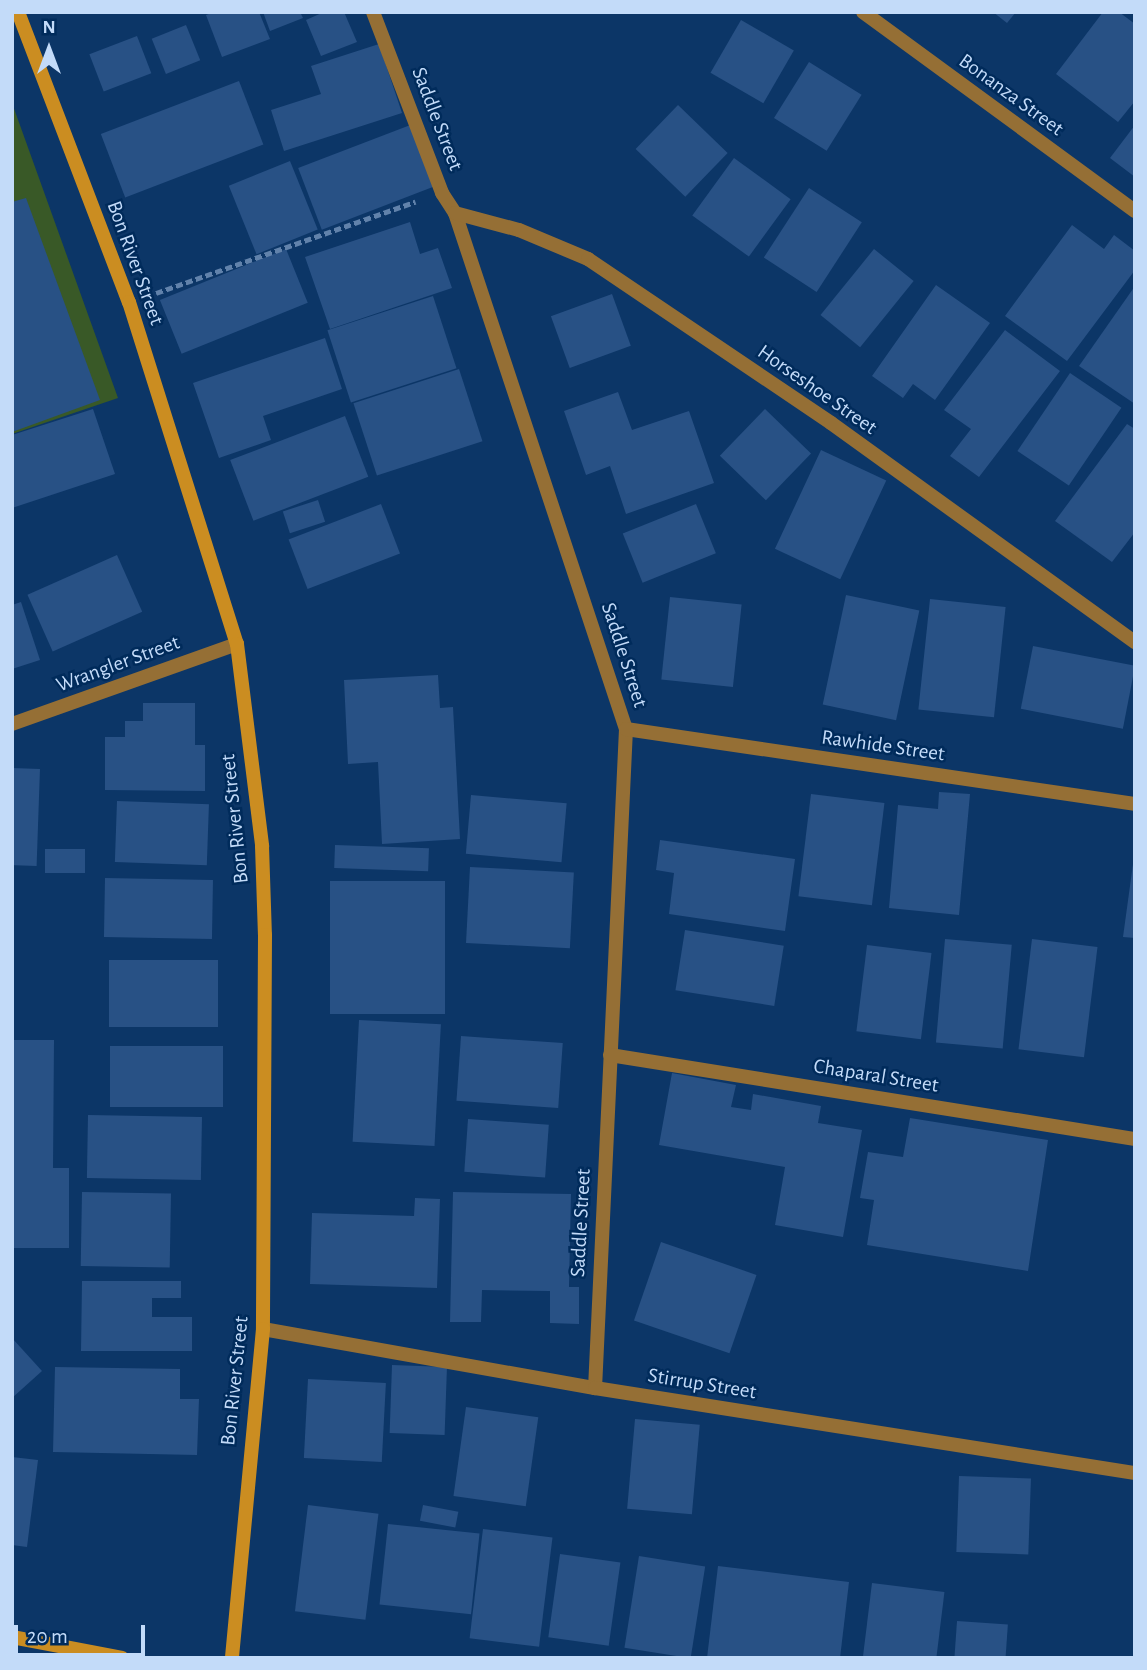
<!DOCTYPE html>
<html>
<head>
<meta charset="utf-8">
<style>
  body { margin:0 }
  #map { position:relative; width:1147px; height:1670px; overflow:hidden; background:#0c3667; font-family:"Alegreya Sans",sans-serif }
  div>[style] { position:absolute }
  .green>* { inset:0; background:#395927 }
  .building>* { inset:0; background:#285185; transform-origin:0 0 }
  .path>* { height:4.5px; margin-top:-2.25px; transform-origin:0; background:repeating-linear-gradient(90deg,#6182ab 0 7px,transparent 0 10.5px) }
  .street>* { height:14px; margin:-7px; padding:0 7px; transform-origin:7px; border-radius:7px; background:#956f35 }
  .secondary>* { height:14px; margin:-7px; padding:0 7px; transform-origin:7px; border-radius:7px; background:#cb8d21 }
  span { translate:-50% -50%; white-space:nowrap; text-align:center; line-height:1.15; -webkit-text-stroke:5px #002b5b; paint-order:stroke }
  .street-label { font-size:21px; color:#c3dbf9 }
  .frame { position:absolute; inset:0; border:14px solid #c3dbf9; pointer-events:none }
  .north { position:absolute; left:14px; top:14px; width:70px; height:70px; -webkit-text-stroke:5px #002b5b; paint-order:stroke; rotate:0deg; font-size:19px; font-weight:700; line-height:28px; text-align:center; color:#c3dbf9 }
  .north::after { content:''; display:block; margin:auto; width:24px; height:32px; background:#c3dbf9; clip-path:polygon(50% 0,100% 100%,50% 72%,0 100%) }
  .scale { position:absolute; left:14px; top:1625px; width:131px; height:32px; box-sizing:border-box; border:4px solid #c3dbf9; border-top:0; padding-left:9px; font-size:21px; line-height:24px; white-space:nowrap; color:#c3dbf9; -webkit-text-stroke:5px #002b5b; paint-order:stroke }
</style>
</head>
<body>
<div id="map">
  <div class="green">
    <div style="clip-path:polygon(12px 103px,118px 398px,12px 434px)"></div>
  </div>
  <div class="building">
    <div style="clip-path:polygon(214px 12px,259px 12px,270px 39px,222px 57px,206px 15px)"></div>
    <div style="clip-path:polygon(263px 12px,300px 12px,303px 18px,270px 31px)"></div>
    <div style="clip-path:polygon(324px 12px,344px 12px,357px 42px,321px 56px,306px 20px)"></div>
    <div style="clip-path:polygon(993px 12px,1016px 12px,1007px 23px)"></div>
    <div style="clip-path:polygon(1103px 12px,1119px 12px,1135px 24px,1135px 101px,1118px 122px,1056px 74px)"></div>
    <div style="left:741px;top:20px;width:61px;height:61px;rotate:30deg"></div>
    <div style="left:186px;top:25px;width:38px;height:37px;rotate:68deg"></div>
    <div style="left:137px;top:36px;width:40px;height:51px;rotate:69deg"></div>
    <div style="clip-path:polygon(379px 44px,402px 113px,284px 151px,271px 110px,321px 94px,311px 66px)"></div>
    <div style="left:809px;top:62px;width:62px;height:66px;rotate:32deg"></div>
    <div style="left:239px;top:81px;width:68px;height:148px;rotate:69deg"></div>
    <div style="left:678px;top:105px;width:69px;height:61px;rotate:44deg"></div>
    <div style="left:413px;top:124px;width:66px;height:123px;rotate:69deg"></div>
    <div style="clip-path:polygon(1135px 125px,1135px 177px,1110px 158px)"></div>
    <div style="left:734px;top:158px;width:70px;height:71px;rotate:36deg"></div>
    <div style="left:290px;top:161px;width:74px;height:66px;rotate:68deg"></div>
    <div style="left:809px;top:188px;width:63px;height:83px;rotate:33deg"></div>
    <div style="clip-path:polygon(26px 198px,100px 400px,12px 432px,12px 202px)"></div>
    <div style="clip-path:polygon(410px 222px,420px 254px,438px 248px,452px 288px,330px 329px,305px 257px)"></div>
    <div style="clip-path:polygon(1072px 225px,1104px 249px,1114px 235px,1135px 251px,1135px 270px,1067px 361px,1005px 316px)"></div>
    <div style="left:286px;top:249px;width:58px;height:136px;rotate:68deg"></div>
    <div style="left:874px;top:249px;width:51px;height:85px;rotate:39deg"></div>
    <div style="clip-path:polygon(936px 285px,990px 323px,935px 400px,913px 384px,903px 398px,872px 376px)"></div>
    <div style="clip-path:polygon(1135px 286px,1135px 404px,1079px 366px)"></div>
    <div style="left:612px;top:294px;width:55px;height:65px;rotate:70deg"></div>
    <div style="left:433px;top:296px;width:76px;height:111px;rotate:72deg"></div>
    <div style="clip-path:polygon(1005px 330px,1060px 371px,979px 477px,950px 456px,971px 429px,944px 410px)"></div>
    <div style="clip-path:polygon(325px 338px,342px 389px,263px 416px,271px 440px,219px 458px,193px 383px)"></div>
    <div style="left:459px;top:369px;width:76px;height:111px;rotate:72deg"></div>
    <div style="left:1070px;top:373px;width:62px;height:94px;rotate:34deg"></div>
    <div style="clip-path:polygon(618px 392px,632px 430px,689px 411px,714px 483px,626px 514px,610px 466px,586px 475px,564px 411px)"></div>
    <div style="clip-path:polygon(93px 409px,115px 474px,12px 508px,12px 435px)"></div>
    <div style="left:765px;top:409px;width:64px;height:65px;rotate:44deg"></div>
    <div style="left:345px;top:416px;width:65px;height:123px;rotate:69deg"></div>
    <div style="clip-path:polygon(1127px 424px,1135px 429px,1135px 532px,1112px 562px,1055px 521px)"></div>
    <div style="left:821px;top:450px;width:72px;height:109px;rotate:25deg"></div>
    <div style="left:318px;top:500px;width:23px;height:37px;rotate:72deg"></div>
    <div style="left:381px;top:504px;width:53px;height:99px;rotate:69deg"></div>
    <div style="left:696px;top:504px;width:53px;height:79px;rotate:68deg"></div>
    <div style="left:117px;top:555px;width:62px;height:98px;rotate:66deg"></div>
    <div style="left:846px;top:595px;width:75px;height:112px;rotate:12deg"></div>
    <div style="left:670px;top:597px;width:72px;height:83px;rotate:6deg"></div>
    <div style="left:930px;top:599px;width:76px;height:111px;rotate:6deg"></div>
    <div style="clip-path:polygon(21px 602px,40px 660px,12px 669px,12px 605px)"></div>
    <div style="left:1033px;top:646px;width:104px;height:64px;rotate:11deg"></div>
    <div style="clip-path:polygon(438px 675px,440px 708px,453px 707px,460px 839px,382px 844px,378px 762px,348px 764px,344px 680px)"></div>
    <div style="clip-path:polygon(143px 703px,195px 703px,195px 745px,205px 745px,205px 791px,105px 790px,105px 737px,125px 737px,125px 721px,143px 721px)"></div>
    <div style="left:12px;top:768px;width:28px;height:97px;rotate:2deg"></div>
    <div style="clip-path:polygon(939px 792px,970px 794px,959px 915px,889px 908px,898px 805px,938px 809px)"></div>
    <div style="left:811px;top:794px;width:74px;height:103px;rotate:7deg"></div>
    <div style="left:471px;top:795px;width:96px;height:59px;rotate:5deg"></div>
    <div style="left:117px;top:801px;width:92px;height:61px;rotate:2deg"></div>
    <div style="clip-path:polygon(660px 840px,795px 859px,785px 931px,669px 914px,674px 873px,656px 870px)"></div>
    <div style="left:335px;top:845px;width:94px;height:23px;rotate:2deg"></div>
    <div style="left:45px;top:849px;width:40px;height:24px"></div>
    <div style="clip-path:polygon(1133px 864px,1135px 865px,1135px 938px,1123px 937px)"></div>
    <div style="left:470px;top:867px;width:104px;height:76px;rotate:3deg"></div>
    <div style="left:105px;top:878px;width:108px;height:59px;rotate:1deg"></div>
    <div style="left:330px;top:881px;width:115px;height:133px"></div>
    <div style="left:685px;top:930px;width:100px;height:61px;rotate:9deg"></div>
    <div style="left:945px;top:939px;width:67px;height:104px;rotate:5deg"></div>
    <div style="left:1032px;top:939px;width:66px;height:111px;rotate:7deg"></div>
    <div style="left:867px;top:945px;width:65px;height:87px;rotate:7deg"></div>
    <div style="left:109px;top:960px;width:109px;height:67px"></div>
    <div style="left:359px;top:1020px;width:82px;height:122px;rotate:3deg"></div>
    <div style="left:461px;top:1036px;width:102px;height:65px;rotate:4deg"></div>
    <div style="clip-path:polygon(12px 1040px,54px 1040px,53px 1168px,69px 1168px,69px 1248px,12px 1248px)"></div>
    <div style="left:110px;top:1046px;width:113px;height:61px"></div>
    <div style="clip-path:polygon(672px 1073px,736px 1085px,731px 1107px,751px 1110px,753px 1094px,821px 1106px,818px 1123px,862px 1130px,843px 1237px,775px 1225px,785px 1167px,659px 1145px)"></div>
    <div style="left:88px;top:1115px;width:114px;height:63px;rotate:1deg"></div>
    <div style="clip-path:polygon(910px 1118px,1048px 1140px,1028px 1271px,867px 1245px,874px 1200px,860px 1198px,868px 1152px,903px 1157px)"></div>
    <div style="left:468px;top:1119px;width:81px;height:53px;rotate:4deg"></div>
    <div style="left:82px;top:1192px;width:89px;height:74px;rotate:1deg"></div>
    <div style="clip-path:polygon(453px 1192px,571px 1194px,569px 1287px,579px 1287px,579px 1324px,550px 1323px,550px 1291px,482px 1290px,481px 1322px,450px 1322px)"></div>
    <div style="clip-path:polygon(415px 1198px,440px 1199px,437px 1288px,310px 1284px,312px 1213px,414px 1216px)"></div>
    <div style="left:661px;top:1242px;width:101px;height:83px;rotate:19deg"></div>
    <div style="clip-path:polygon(82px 1281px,181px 1281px,181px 1298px,152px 1298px,152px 1317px,192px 1317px,192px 1351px,81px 1351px)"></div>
    <div style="clip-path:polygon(12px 1338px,42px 1371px,12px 1398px)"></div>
    <div style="left:392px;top:1365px;width:55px;height:68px;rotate:2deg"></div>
    <div style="clip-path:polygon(55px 1367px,180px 1369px,180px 1399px,199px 1399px,197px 1455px,53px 1452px)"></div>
    <div style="left:308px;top:1379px;width:78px;height:79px;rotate:3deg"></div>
    <div style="left:466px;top:1407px;width:73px;height:90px;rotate:8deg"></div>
    <div style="left:635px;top:1419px;width:65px;height:90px;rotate:5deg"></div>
    <div style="clip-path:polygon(12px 1457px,38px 1460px,27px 1547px,12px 1545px)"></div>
    <div style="left:959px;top:1476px;width:72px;height:76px;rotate:2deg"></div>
    <div style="left:308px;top:1505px;width:71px;height:107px;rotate:7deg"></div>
    <div style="left:423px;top:1505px;width:36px;height:16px;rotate:11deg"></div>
    <div style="left:388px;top:1524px;width:92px;height:81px;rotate:6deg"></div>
    <div style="left:483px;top:1529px;width:70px;height:110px;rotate:7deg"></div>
    <div style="left:560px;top:1554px;width:61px;height:84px;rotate:8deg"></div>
    <div style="left:639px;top:1556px;width:67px;height:93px;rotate:9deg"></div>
    <div style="clip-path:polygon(718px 1566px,849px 1582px,840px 1658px,707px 1658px)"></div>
    <div style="left:872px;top:1583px;width:73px;height:76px;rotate:7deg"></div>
    <div style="left:957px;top:1621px;width:51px;height:37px;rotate:4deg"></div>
  </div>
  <div class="path">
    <div style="left:156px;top:293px;width:275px;rotate:-19.4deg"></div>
  </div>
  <div class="street">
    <div style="left:373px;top:12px;width:194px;rotate:69.1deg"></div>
    <div style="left:442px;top:193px;width:24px;rotate:57deg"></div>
    <div style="left:455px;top:213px;width:544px;rotate:71.67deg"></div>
    <div style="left:626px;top:729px;width:660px;rotate:92.69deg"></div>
    <div style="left:863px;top:12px;width:337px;rotate:36.2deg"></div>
    <div style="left:455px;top:213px;width:66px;rotate:14.9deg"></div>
    <div style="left:519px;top:230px;width:75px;rotate:22.8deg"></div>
    <div style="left:588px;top:259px;width:293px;rotate:34deg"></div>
    <div style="left:831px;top:423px;width:375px;rotate:35.8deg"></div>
    <div style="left:12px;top:724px;width:239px;rotate:-19.6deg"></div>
    <div style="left:626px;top:729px;width:514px;rotate:8.38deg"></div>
    <div style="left:610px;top:1055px;width:532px;rotate:9.09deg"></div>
    <div style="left:263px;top:1329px;width:337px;rotate:10.1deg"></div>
    <div style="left:595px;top:1388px;width:547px;rotate:8.95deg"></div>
  </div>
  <div class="secondary">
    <div style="left:18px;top:12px;width:311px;rotate:69.1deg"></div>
    <div style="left:129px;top:302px;width:359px;rotate:72.5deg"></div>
    <div style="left:237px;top:644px;width:204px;rotate:82.9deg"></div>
    <div style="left:262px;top:846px;width:89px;rotate:88.1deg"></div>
    <div style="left:265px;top:935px;width:394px;rotate:90.3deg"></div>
    <div style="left:263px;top:1329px;width:330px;rotate:95.4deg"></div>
    <div style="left:12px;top:1637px;width:112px;rotate:10.8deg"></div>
  </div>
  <div class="street-label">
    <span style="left:1011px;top:95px;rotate:36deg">Bonanza Street</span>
    <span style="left:437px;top:119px;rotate:69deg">Saddle Street</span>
    <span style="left:135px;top:263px;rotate:70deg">Bon River Street</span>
    <span style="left:817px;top:390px;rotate:35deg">Horseshoe Street</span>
    <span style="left:624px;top:655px;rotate:72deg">Saddle Street</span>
    <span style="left:118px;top:664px;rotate:-20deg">Wrangler Street</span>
    <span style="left:883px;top:746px;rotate:8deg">Rawhide Street</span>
    <span style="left:235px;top:819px;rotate:-96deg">Bon River Street</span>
    <span style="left:876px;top:1076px;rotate:9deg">Chaparal Street</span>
    <span style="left:581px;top:1223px;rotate:-87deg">Saddle Street</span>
    <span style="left:235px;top:1381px;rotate:-84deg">Bon River Street</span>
    <span style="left:702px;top:1384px;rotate:9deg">Stirrup Street</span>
  </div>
  <div class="frame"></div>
  <div class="north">N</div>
  <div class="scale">20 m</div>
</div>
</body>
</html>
